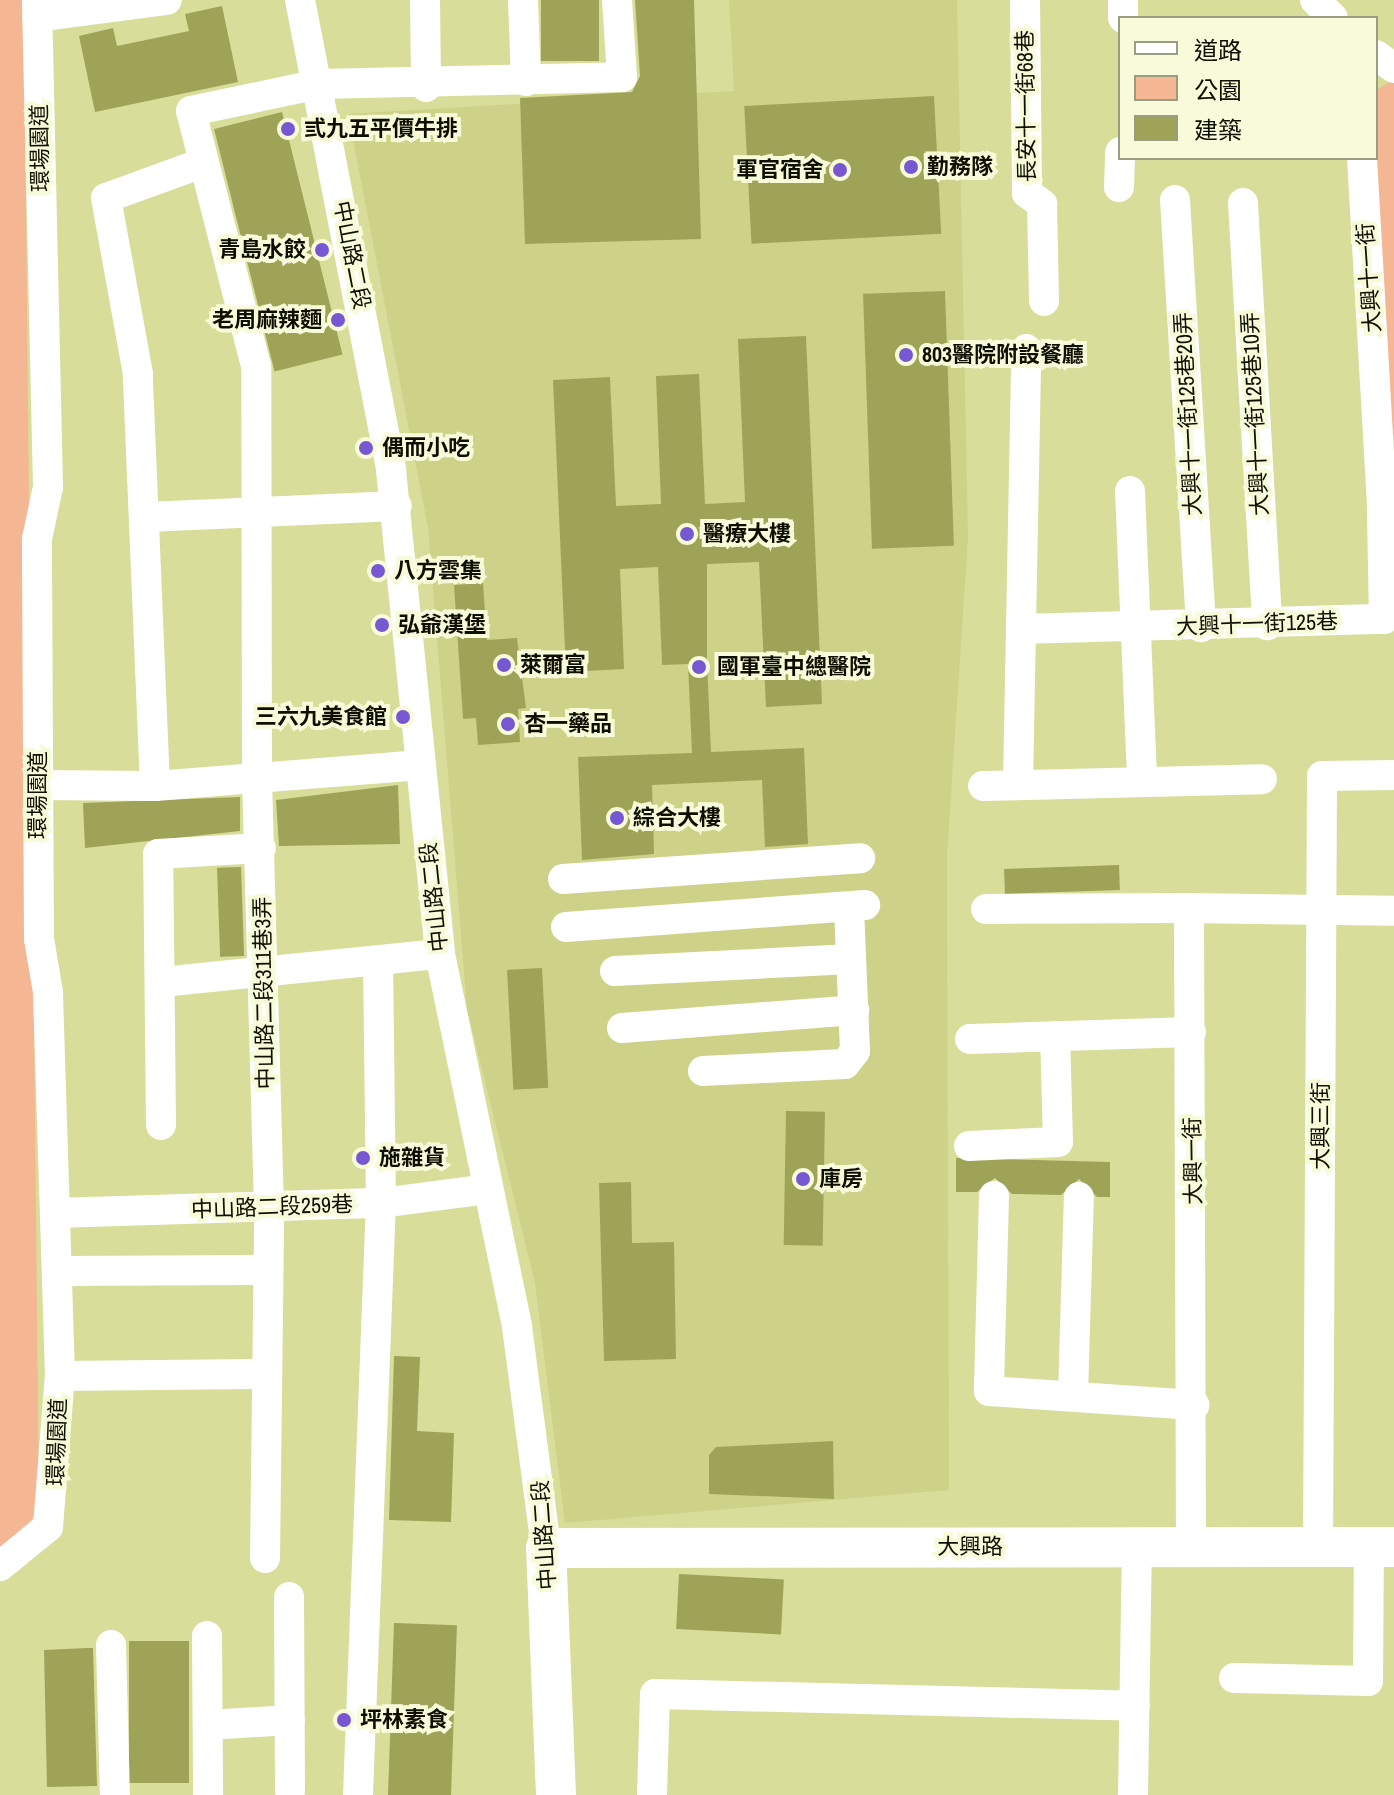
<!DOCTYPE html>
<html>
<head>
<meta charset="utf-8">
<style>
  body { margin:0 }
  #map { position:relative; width:1394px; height:1795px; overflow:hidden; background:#d8dd9a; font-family:"Archivo Narrow","Noto Sans TC",sans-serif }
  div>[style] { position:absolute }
  .built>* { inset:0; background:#ced288 }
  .green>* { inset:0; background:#f5b793 }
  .building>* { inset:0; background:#9fa358; transform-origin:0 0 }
  .minor>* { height:30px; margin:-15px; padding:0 15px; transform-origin:15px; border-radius:15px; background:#fff }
  .major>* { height:40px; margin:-20px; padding:0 20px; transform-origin:20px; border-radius:20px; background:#fff }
  .dots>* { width:22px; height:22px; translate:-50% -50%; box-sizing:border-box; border:4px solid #f8fbda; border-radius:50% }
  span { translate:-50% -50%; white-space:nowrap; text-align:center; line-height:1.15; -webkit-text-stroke:8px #f8fbda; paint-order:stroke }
  .street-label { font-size:22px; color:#0f0f00 }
  .poi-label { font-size:22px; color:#0f0f00; font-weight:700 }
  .left { translate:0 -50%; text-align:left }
  .right { translate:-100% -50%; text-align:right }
  .legend { position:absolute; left:1118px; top:16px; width:260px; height:144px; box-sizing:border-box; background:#f8fbda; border:2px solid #9b9d83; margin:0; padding:10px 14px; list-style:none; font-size:24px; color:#0f0f00 }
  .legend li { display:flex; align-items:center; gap:16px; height:40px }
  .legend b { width:40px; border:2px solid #9b9d83 }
</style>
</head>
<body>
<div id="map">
  <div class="built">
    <div style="clip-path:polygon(729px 0,957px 0,968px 537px,947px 856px,949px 1490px,565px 1523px,535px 1283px,467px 1009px,428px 528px,348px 114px,734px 91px)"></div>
  </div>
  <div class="green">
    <div style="clip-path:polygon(0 0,24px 0,39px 1512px,0 1552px)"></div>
    <div style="clip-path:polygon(1394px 80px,1394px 435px,1383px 425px,1376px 158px,1376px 90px)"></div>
  </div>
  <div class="building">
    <div style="left:541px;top:0;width:58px;height:61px"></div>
    <div style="clip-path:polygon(635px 0,694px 0,701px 239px,525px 244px,520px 98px,632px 92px,640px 76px)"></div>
    <div style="clip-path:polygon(222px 6px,238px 82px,95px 112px,79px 36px,113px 28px,117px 46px,189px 31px,185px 14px)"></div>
    <div style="left:934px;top:96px;width:138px;height:190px;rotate:87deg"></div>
    <div style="left:282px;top:112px;width:250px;height:70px;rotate:76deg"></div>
    <div style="left:945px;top:291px;width:255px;height:82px;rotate:88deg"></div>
    <div style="clip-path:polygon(806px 336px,822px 704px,766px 707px,759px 562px,707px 564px,707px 661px,711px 752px,804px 748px,808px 844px,765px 847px,762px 780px,652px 785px,654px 854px,582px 860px,578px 757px,692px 753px,688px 664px,662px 665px,658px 567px,620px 569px,624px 669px,566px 672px,553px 380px,610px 377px,616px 506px,661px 504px,656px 376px,699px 374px,705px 504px,745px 502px,738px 339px)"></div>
    <div style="clip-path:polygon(483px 583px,487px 640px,517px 638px,526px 708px,518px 709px,520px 742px,478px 745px,476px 718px,463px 719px,454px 585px)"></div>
    <div style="clip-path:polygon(398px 785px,400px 844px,279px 846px,276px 800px)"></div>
    <div style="clip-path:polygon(240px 797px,240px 831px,85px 848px,83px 803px)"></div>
    <div style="left:1119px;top:865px;width:25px;height:115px;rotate:88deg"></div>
    <div style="left:241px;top:867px;width:89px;height:24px;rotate:88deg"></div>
    <div style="left:542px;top:968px;width:120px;height:35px;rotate:87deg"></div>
    <div style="left:786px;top:1111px;width:39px;height:134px;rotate:1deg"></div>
    <div style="clip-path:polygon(956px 1158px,1110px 1162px,1110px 1197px,1097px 1197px,1079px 1179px,1061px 1195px,1012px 1194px,995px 1178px,977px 1192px,956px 1192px)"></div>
    <div style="clip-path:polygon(631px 1182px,632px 1243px,674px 1242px,676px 1359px,604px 1361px,599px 1183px)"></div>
    <div style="clip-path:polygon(394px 1356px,420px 1357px,417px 1431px,454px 1433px,451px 1522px,389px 1520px)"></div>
    <div style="clip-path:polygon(833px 1441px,834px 1499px,709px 1494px,709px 1455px,716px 1447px)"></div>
    <div style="left:679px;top:1574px;width:105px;height:55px;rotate:3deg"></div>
    <div style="left:394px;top:1623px;width:63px;height:172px;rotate:2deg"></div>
    <div style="left:189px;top:1641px;width:142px;height:60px;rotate:90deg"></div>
    <div style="clip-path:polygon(87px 1648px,93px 1648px,97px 1786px,47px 1787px,44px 1650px)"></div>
  </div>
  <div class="minor">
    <div style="left:300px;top:0;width:479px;rotate:79deg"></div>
    <div style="left:391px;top:470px;width:486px;rotate:84.2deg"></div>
    <div style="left:440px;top:954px;width:381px;rotate:78.3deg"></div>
    <div style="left:517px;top:1327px;width:223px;rotate:82.5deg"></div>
    <div style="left:425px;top:0;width:87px;rotate:89.3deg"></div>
    <div style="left:523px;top:0;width:81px;rotate:87.9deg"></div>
    <div style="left:1025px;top:0;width:193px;rotate:89.4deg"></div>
    <div style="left:1027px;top:193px;width:19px;rotate:36deg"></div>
    <div style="left:1042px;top:204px;width:97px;rotate:88.8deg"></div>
    <div style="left:1315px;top:0;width:25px;rotate:45deg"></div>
    <div style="left:37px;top:17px;width:131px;rotate:-7.5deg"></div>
    <div style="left:1123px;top:18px;width:18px;rotate:-90deg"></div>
    <div style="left:1376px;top:55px;width:22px;rotate:36deg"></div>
    <div style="left:1362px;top:158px;width:353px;rotate:86.7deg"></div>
    <div style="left:1382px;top:510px;width:18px;rotate:47deg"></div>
    <div style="left:1119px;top:187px;width:35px;rotate:-88deg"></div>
    <div style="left:1175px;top:200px;width:428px;rotate:86.5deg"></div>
    <div style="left:1243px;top:203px;width:423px;rotate:86.7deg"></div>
    <div style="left:1130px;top:491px;width:291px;rotate:87.6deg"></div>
    <div style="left:146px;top:517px;width:251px;rotate:-2.5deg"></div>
    <div style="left:1021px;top:629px;width:363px;rotate:-1.6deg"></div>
    <div style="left:1384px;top:619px;width:109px;rotate:-91.1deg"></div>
    <div style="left:1018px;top:784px;width:435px;rotate:-88.9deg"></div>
    <div style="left:38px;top:785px;width:117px;rotate:0.5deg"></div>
    <div style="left:155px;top:786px;width:267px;rotate:-4.5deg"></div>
    <div style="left:155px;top:786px;width:412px;rotate:-92.4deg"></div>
    <div style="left:138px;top:374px;width:179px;rotate:-100.3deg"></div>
    <div style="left:106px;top:198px;width:102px;rotate:-20deg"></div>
    <div style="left:983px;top:786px;width:279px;rotate:-1.4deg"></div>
    <div style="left:563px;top:879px;width:298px;rotate:-4deg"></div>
    <div style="left:986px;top:909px;width:203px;rotate:-0.3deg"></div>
    <div style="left:566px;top:927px;width:300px;rotate:-4.2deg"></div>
    <div style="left:615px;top:971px;width:236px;rotate:-2.9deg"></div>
    <div style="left:162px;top:982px;width:279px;rotate:-5.8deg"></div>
    <div style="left:622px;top:1028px;width:233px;rotate:-4.4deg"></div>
    <div style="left:970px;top:1039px;width:221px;rotate:-1.8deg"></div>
    <div style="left:703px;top:1071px;width:142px;rotate:-2.8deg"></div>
    <div style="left:845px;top:1064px;width:16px;rotate:-52deg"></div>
    <div style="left:855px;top:1051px;width:144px;rotate:-92.4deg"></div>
    <div style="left:161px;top:1125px;width:271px;rotate:-90.6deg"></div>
    <div style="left:158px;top:854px;width:103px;rotate:-3.3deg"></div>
    <div style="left:969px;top:1146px;width:89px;rotate:-2.6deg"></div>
    <div style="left:1058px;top:1142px;width:106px;rotate:-91.6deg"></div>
    <div style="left:994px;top:1196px;width:195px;rotate:91.5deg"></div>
    <div style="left:989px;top:1391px;width:206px;rotate:3.9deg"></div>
    <div style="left:56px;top:1213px;width:325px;rotate:-1.8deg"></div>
    <div style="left:381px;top:1203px;width:107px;rotate:-7.5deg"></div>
    <div style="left:57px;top:1271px;width:211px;rotate:-0.3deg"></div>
    <div style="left:60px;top:1376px;width:205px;rotate:-0.6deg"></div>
    <div style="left:1073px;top:1395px;width:198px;rotate:-88.3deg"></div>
    <div style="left:1318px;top:1547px;width:771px;rotate:-89.7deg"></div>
    <div style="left:1322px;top:776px;width:72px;rotate:-0.8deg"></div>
    <div style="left:1191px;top:1548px;width:640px;rotate:-90.18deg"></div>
    <div style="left:1189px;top:908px;width:205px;rotate:0.8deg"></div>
    <div style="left:265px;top:1558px;width:350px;rotate:-89.3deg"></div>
    <div style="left:269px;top:1208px;width:430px;rotate:-91.6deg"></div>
    <div style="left:257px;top:778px;width:412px;rotate:-90.1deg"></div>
    <div style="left:256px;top:366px;width:263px;rotate:-104.3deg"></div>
    <div style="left:191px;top:111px;width:131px;rotate:-11.9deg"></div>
    <div style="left:319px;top:84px;width:303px;rotate:-1.3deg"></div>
    <div style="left:622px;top:77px;width:77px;rotate:-93.7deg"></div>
    <div style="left:0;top:1566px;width:62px;rotate:-39.1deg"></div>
    <div style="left:48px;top:1527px;width:151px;rotate:-85.5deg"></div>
    <div style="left:60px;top:1376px;width:384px;rotate:-91.8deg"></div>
    <div style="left:48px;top:992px;width:54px;rotate:-99.6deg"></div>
    <div style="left:39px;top:939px;width:400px;rotate:-90.3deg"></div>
    <div style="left:37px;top:539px;width:53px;rotate:-78.1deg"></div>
    <div style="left:48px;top:487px;width:487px;rotate:-91.3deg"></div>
    <div style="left:289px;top:1597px;width:194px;rotate:89.7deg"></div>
    <div style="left:207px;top:1636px;width:159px;rotate:89.6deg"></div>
    <div style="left:111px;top:1645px;width:150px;rotate:88.5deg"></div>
    <div style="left:1234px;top:1678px;width:134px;rotate:1.3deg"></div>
    <div style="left:1368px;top:1681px;width:134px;rotate:-89.6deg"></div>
    <div style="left:208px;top:1725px;width:82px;rotate:-3.5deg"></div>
    <div style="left:358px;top:1795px;width:592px;rotate:-87.78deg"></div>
    <div style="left:381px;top:1203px;width:238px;rotate:-90.7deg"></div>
    <div style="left:652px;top:1795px;width:101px;rotate:-88.3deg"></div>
    <div style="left:655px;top:1694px;width:480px;rotate:1.4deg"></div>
    <div style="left:1133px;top:1795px;width:247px;rotate:-89.1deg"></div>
  </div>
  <div class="major">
    <div style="left:556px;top:1795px;width:247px;rotate:-92.3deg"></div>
    <div style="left:546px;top:1548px;width:848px;rotate:-0.07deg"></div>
  </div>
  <div class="dots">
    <div style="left:288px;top:129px;background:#7758d2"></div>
    <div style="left:911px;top:167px;background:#7758d2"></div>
    <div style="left:840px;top:170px;background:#7758d2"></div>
    <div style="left:322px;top:250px;background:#7758d2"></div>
    <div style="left:338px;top:320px;background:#7758d2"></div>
    <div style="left:906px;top:355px;background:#7758d2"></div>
    <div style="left:366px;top:448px;background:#7758d2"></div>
    <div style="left:687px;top:534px;background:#7758d2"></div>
    <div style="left:378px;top:571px;background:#7758d2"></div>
    <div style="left:382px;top:625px;background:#7758d2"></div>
    <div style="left:504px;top:665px;background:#7758d2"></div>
    <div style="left:699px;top:667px;background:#7758d2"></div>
    <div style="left:403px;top:717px;background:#7758d2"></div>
    <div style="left:508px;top:724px;background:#7758d2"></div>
    <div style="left:617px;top:818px;background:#7758d2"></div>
    <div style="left:363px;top:1158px;background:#7758d2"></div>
    <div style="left:803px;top:1179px;background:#7758d2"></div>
    <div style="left:344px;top:1720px;background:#7758d2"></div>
  </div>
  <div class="street-label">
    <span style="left:1026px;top:106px;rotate:-91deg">長安十一街68巷</span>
    <span style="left:40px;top:148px;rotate:-91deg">環場園道</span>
    <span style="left:352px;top:255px;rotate:79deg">中山路二段</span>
    <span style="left:1369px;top:278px;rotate:-94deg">大興十一街</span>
    <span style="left:1188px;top:414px;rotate:-93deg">大興十一街125巷20弄</span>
    <span style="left:1255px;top:414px;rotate:-93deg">大興十一街125巷10弄</span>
    <span style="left:1257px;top:624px;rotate:-2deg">大興十一街125巷</span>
    <span style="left:38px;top:795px;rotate:-90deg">環場園道</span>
    <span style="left:434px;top:897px;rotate:-96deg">中山路二段</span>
    <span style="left:264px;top:993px;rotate:-91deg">中山路二段311巷3弄</span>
    <span style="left:1321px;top:1126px;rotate:-90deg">大興三街</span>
    <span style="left:1193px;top:1161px;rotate:-91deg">大興一街</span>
    <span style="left:272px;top:1207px;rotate:-2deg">中山路二段259巷</span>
    <span style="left:57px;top:1442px;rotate:-88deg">環場園道</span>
    <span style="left:544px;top:1535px;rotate:-94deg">中山路二段</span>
    <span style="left:970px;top:1547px">大興路</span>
  </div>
  <div class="poi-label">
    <span class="left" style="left:304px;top:129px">弎九五平價牛排</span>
    <span class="left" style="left:927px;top:167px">勤務隊</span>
    <span class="right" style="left:824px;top:170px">軍官宿舍</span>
    <span class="right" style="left:306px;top:250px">青島水餃</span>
    <span class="right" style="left:322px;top:320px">老周麻辣麵</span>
    <span class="left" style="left:922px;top:355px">803醫院附設餐廳</span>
    <span class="left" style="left:382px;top:448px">偶而小吃</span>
    <span class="left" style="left:703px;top:534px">醫療大樓</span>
    <span class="left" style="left:394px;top:571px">八方雲集</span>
    <span class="left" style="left:398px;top:625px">弘爺漢堡</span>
    <span class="left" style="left:520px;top:665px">萊爾富</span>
    <span class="left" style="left:717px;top:667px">國軍臺中總醫院</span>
    <span class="right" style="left:387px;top:717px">三六九美食館</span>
    <span class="left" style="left:524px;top:724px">杏一藥品</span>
    <span class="left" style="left:633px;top:818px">綜合大樓</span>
    <span class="left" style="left:379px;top:1158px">施雜貨</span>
    <span class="left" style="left:819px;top:1179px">庫房</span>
    <span class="left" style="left:360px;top:1720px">坪林素食</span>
  </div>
  <ul class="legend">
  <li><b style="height:10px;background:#fff"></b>道路</li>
  <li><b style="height:22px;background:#f5b793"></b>公園</li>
  <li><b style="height:22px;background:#9fa358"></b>建築</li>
  </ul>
</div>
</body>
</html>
